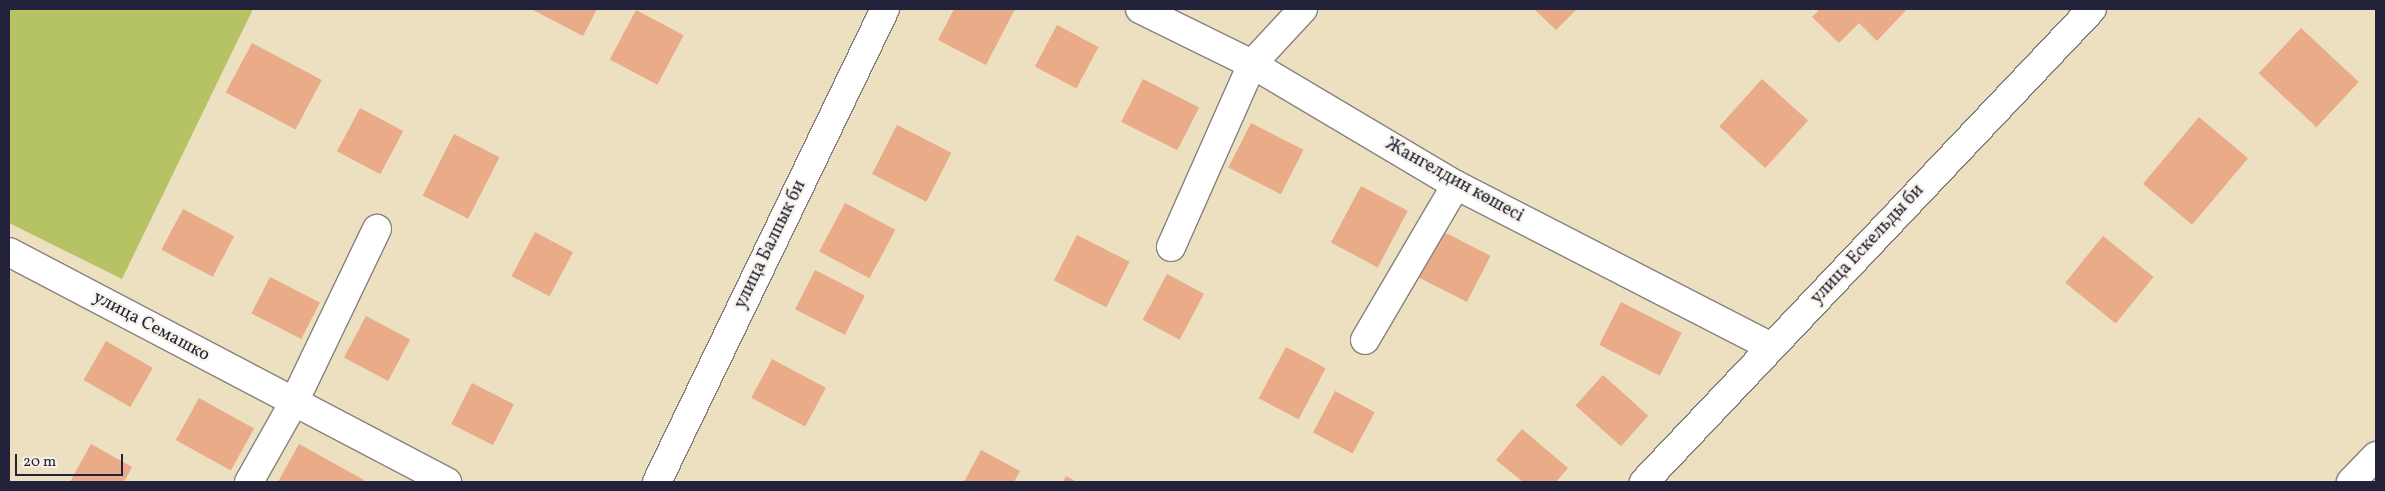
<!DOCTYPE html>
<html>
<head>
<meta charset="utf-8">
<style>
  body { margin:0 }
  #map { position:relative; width:2385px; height:491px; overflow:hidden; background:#ece0c0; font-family:Vollkorn,serif }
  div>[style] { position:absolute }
  .green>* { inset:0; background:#b6c365 }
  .building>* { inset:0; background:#e9ab88; transform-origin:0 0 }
  .roads { filter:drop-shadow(1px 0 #87817e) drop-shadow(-1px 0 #87817e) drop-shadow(0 1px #87817e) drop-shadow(0 -1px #87817e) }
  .minor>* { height:28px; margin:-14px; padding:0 14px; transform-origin:14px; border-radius:14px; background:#fff }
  span { translate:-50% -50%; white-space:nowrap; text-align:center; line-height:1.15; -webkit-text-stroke:4.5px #f7f3e8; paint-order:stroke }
  .street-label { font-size:18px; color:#22223b }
  .frame { position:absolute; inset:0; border:10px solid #22223b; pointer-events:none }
  .scale { position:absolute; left:15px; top:454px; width:108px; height:22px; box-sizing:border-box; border:2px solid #22223b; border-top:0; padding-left:6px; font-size:15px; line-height:18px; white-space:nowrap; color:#22223b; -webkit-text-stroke:4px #f7f3e8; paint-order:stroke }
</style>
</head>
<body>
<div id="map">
  <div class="green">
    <div style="clip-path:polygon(9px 9px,253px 9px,122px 279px,9px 223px)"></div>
  </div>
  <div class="building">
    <div style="clip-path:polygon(531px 9px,597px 9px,583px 36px)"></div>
    <div style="clip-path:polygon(954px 9px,1015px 9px,986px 65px,938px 40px)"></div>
    <div style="clip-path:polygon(1534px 9px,1577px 9px,1556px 30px)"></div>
    <div style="clip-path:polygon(1820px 9px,1907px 9px,1877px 41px,1859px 23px,1839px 43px,1812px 17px)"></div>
    <div style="left:636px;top:10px;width:54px;height:56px;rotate:28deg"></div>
    <div style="left:1057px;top:25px;width:47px;height:47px;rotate:28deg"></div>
    <div style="left:2301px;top:28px;width:79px;height:62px;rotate:43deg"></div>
    <div style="left:252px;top:43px;width:79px;height:56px;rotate:28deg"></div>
    <div style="left:1143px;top:79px;width:63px;height:48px;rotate:27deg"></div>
    <div style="left:1762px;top:79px;width:62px;height:64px;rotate:42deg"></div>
    <div style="left:360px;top:108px;width:49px;height:49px;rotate:28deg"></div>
    <div style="left:2199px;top:117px;width:64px;height:87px;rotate:40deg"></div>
    <div style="left:1251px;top:123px;width:59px;height:50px;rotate:27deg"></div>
    <div style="left:897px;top:125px;width:61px;height:55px;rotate:27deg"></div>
    <div style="left:454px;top:134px;width:51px;height:69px;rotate:27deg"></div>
    <div style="left:1361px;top:186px;width:53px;height:64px;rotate:28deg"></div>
    <div style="left:845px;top:203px;width:57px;height:55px;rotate:28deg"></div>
    <div style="left:183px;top:209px;width:58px;height:46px;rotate:28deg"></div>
    <div style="left:1438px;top:229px;width:59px;height:52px;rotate:27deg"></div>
    <div style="left:535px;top:232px;width:43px;height:50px;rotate:28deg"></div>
    <div style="left:1077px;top:235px;width:59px;height:51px;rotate:27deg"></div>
    <div style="left:2103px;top:236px;width:65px;height:60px;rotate:39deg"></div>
    <div style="left:815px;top:270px;width:56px;height:44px;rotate:27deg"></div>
    <div style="left:1167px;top:274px;width:42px;height:52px;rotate:28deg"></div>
    <div style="left:270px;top:277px;width:56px;height:41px;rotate:27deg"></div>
    <div style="left:1621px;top:302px;width:68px;height:48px;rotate:27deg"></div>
    <div style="left:366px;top:316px;width:50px;height:47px;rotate:28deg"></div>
    <div style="left:106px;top:341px;width:54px;height:45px;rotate:30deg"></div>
    <div style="left:1286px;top:347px;width:45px;height:58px;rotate:28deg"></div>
    <div style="left:772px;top:359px;width:61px;height:44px;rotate:28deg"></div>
    <div style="left:1603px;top:375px;width:61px;height:41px;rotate:42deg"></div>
    <div style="left:472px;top:383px;width:47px;height:46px;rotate:27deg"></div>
    <div style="left:1335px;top:391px;width:45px;height:47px;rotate:28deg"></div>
    <div style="left:199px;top:398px;width:63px;height:48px;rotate:29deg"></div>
    <div style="clip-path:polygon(1522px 429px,1568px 468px,1556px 482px,1523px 482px,1496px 460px)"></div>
    <div style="clip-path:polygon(91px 444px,132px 467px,124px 482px,70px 482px)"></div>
    <div style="clip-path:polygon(299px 444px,364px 480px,363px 482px,278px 482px)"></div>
    <div style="clip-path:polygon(981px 450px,1020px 471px,1014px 482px,964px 482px)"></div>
    <div style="clip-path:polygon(1066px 476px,1077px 482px,1063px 482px)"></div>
  </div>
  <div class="roads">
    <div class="minor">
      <div style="left:1140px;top:9px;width:125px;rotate:26.2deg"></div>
      <div style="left:1252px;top:64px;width:237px;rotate:30.7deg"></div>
      <div style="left:1456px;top:185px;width:354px;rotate:27.2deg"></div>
      <div style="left:1171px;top:247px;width:200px;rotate:-66.1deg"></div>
      <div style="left:1252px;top:64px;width:75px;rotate:-47.2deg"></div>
      <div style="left:9px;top:252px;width:495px;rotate:27.7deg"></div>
      <div style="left:1365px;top:340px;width:180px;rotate:-59.6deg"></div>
      <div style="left:249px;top:482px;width:92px;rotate:-60.6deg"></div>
      <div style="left:294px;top:402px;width:192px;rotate:-64.4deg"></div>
      <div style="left:657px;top:482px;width:525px;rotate:-64.26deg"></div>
      <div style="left:1644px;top:482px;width:651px;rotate:-46.55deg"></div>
      <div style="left:2351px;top:482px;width:36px;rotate:-46deg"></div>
    </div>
  </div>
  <div class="street-label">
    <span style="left:1454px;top:181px;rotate:29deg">Жангелдин көшесі</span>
    <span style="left:771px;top:245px;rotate:-64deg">улица Балпык би</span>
    <span style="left:1868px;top:245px;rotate:-47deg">улица Ескельды би</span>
    <span style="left:151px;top:327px;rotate:28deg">улица Семашко</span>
  </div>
  <div class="frame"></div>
  <div class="scale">20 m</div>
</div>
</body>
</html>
